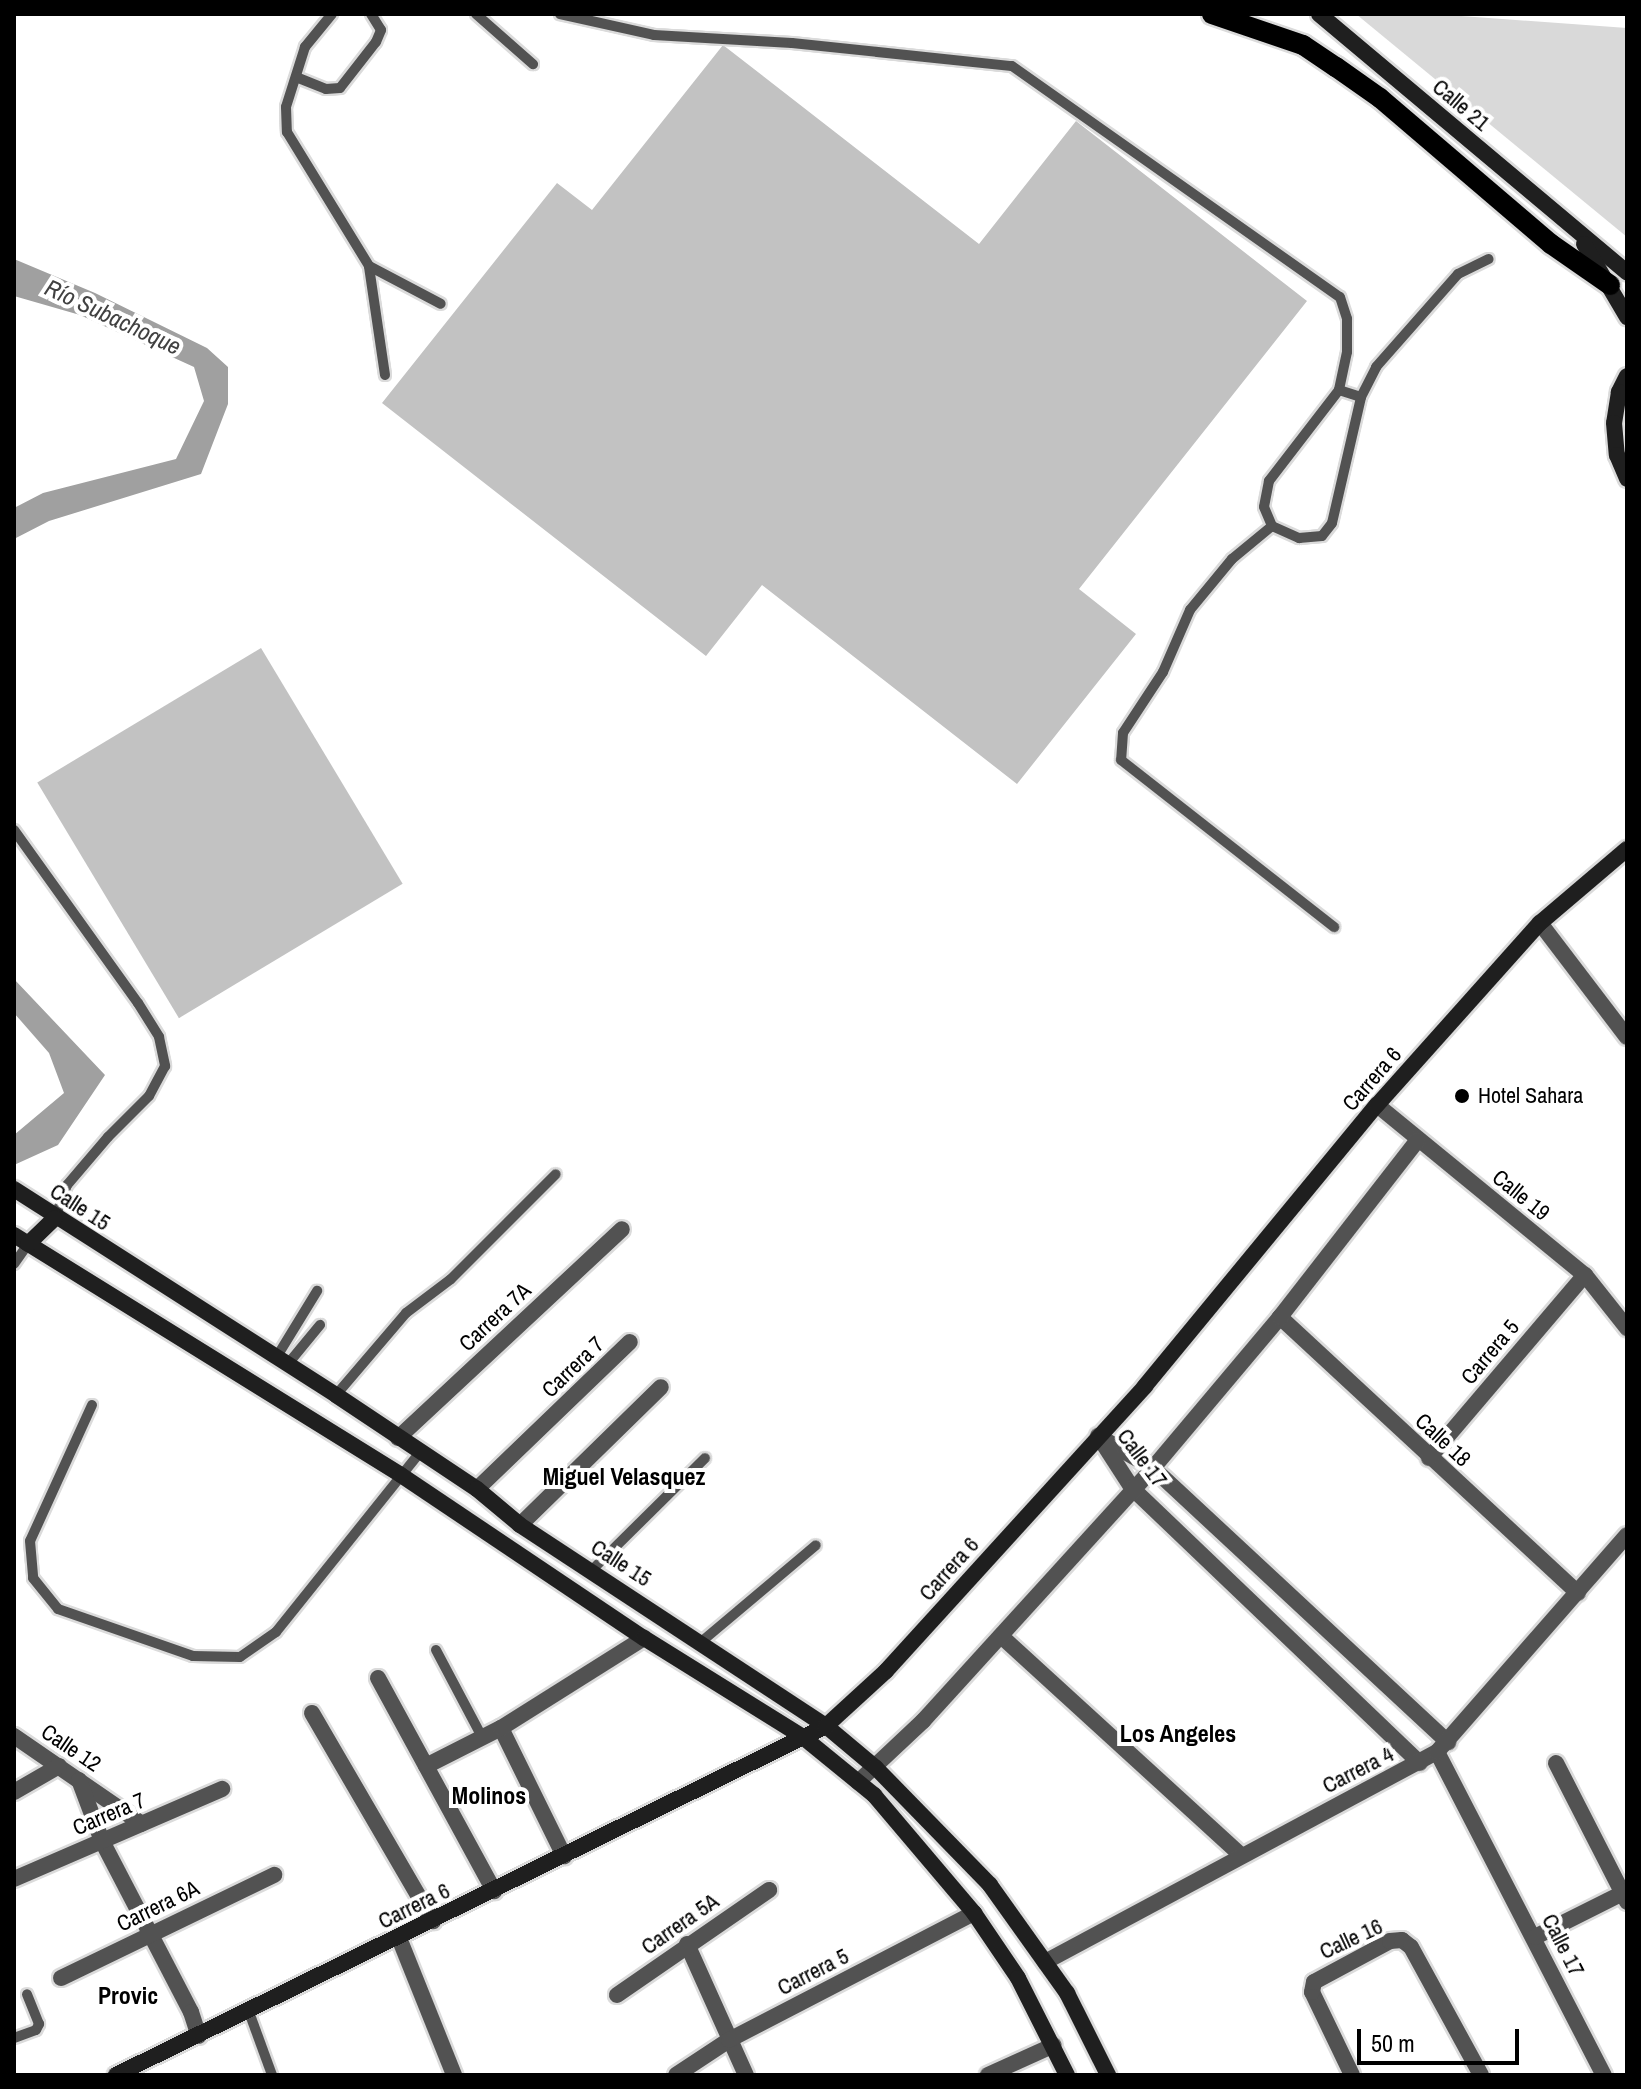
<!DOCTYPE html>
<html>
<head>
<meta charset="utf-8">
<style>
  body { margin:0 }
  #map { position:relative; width:1641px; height:2089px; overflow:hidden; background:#fff; font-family:"Archivo Narrow",sans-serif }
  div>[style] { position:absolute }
  .green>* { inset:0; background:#d9d9d9 }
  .water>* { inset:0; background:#a0a0a0 }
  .building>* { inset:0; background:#c2c2c2; transform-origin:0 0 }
  .roads { filter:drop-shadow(2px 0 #dbdbdb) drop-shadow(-2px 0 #dbdbdb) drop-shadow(0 2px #dbdbdb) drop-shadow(0 -2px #dbdbdb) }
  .lane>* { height:10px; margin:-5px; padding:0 5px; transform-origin:5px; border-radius:5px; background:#525252 }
  .street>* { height:16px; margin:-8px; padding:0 8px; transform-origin:8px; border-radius:8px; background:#525252 }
  .secondary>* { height:16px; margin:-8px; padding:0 8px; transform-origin:8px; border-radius:8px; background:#1f1f1f }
  .primary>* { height:20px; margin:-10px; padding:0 10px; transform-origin:10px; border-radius:10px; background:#000 }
  .dots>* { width:22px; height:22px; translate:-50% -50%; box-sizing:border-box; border:4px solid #fff; border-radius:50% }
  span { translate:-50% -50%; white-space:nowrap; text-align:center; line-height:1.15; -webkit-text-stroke:8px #fff; paint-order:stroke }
  .street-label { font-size:22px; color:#000 }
  .poi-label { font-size:22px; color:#000 }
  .left { translate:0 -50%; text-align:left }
  .water-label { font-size:24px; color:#414141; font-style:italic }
  .neighbourhood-label { font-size:24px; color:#000; font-weight:700 }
  .frame { position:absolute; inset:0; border:16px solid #000; pointer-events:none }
  .scale { position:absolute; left:1357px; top:2029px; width:162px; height:36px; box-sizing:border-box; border:4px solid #000; border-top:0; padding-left:10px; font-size:24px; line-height:28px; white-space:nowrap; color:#000; -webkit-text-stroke:6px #fff; paint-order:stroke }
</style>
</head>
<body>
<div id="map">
  <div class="green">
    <div style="clip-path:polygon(1356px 14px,1434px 14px,1627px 28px,1627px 237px)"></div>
  </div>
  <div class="water">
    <div style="clip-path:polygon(14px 259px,95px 293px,207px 348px,228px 367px,228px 404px,201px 474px,49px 521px,14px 539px,14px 508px,43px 493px,176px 459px,204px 401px,194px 367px,80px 315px,14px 296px)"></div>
    <div style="clip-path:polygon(14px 979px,105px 1075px,58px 1145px,14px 1165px,14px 1135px,64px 1093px,49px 1053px,14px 1013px)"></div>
  </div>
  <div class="building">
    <div style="clip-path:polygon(723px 45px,979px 244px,1076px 121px,1307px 301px,1079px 589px,1136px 634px,1017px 784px,762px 585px,706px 656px,382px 403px,557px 183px,592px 210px)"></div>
    <div style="left:261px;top:648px;width:275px;height:261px;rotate:59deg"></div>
  </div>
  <div class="roads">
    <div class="lane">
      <div style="left:332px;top:14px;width:43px;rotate:129.3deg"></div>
      <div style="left:305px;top:47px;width:63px;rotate:107.6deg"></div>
      <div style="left:286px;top:107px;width:25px;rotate:88deg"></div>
      <div style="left:287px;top:132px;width:157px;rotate:58.5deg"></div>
      <div style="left:476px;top:14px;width:76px;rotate:41.3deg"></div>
      <div style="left:560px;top:14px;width:96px;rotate:12.6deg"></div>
      <div style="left:654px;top:35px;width:138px;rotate:3.3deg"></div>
      <div style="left:792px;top:43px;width:221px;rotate:6deg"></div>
      <div style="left:1012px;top:66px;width:401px;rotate:35.2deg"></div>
      <div style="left:1340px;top:297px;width:23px;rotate:72deg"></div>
      <div style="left:1347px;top:319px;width:33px;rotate:90deg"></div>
      <div style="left:1347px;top:352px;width:39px;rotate:102deg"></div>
      <div style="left:1339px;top:390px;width:115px;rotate:127.6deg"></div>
      <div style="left:1269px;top:481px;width:26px;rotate:101deg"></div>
      <div style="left:1264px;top:507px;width:21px;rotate:67deg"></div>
      <div style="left:1272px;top:526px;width:30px;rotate:24deg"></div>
      <div style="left:1299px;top:538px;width:23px;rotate:-5deg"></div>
      <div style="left:1322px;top:536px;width:16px;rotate:-52deg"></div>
      <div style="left:1332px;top:523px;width:129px;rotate:-77deg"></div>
      <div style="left:1361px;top:397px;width:34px;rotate:-63deg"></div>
      <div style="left:1376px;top:367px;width:124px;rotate:-48.6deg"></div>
      <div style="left:1458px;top:274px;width:34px;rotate:-26deg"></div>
      <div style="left:296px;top:77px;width:32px;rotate:22deg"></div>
      <div style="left:326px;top:89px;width:14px;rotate:-4deg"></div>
      <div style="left:340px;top:88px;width:58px;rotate:-52deg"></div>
      <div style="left:376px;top:42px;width:13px;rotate:-67deg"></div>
      <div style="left:381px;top:30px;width:19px;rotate:-122deg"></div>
      <div style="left:385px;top:375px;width:110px;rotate:-98.4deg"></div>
      <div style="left:369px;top:266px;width:81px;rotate:27.8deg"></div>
      <div style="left:1339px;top:390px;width:23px;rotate:18deg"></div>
      <div style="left:1272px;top:526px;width:52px;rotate:140.5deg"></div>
      <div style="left:1232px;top:559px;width:66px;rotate:129.5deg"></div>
      <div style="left:1190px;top:610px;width:68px;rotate:113.5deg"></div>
      <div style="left:1163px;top:672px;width:73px;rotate:123.3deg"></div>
      <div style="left:1123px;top:733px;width:27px;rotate:94deg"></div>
      <div style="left:1121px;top:760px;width:271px;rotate:38.1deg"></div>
      <div style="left:14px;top:830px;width:213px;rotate:54.4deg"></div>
      <div style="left:138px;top:1003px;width:40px;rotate:58deg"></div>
      <div style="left:159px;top:1037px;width:30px;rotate:78deg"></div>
      <div style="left:165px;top:1066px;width:34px;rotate:118deg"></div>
      <div style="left:149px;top:1096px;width:58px;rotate:135deg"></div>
      <div style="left:108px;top:1137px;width:63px;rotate:130.5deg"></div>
      <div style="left:67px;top:1185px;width:35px;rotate:110deg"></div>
      <div style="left:14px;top:1264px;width:24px;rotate:-55deg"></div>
      <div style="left:276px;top:1358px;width:79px;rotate:-58.5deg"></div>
      <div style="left:287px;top:1365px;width:52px;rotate:-50.5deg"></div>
      <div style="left:336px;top:1395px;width:108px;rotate:-49.5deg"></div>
      <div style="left:406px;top:1313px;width:56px;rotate:-37.1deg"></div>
      <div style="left:451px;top:1279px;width:148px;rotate:-45deg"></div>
      <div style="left:92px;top:1405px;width:149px;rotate:114.5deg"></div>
      <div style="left:30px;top:1541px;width:37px;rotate:85deg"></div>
      <div style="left:33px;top:1578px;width:40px;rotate:51deg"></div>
      <div style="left:58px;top:1609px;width:143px;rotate:19.2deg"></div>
      <div style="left:193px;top:1656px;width:47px;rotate:1.2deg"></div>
      <div style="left:240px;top:1657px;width:44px;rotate:-34.8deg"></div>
      <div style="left:276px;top:1632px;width:231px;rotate:-51.3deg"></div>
      <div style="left:592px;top:1570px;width:159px;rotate:-44.7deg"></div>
      <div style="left:701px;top:1642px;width:150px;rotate:-40.1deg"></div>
      <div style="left:436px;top:1650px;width:98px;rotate:62.1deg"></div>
      <div style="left:249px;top:2012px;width:67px;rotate:69.9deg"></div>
      <div style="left:14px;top:2038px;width:23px;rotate:-20deg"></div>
      <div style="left:36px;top:2030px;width:7px;rotate:-63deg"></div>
      <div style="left:39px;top:2024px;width:32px;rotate:-112deg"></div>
    </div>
    <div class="street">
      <div style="left:1540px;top:923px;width:143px;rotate:52.7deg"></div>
      <div style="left:1377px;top:1105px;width:269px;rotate:39.3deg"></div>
      <div style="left:1585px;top:1275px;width:68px;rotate:51.6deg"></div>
      <div style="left:1280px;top:1317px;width:406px;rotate:42.8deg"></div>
      <div style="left:1098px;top:1436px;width:64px;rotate:30.2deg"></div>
      <div style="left:1153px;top:1468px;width:403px;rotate:42.9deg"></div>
      <div style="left:398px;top:1438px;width:306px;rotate:-43deg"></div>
      <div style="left:1101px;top:1440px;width:57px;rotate:57.1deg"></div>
      <div style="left:1132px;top:1488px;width:398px;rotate:43.7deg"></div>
      <div style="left:1429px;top:1458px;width:240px;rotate:-49.6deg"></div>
      <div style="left:477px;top:1489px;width:212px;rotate:-43.9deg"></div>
      <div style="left:520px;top:1525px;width:197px;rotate:-44.4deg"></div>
      <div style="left:1001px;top:1636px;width:325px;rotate:42.4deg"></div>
      <div style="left:378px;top:1678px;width:243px;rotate:61.4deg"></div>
      <div style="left:312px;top:1713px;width:241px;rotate:59.8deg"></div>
      <div style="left:501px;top:1728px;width:143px;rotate:63.8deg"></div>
      <div style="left:14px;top:1736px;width:155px;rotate:34.5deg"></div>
      <div style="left:1437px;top:1752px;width:364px;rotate:62.7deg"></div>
      <div style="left:1556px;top:1763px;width:156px;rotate:62.9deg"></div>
      <div style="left:426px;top:1766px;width:84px;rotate:-26.9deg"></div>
      <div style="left:501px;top:1728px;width:169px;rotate:-32.2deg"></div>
      <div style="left:79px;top:1780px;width:65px;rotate:69.3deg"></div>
      <div style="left:102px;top:1841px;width:193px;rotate:62.5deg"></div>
      <div style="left:191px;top:2012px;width:25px;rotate:72deg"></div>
      <div style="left:858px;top:1782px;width:89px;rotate:-43.2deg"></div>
      <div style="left:923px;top:1721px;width:342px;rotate:-47.7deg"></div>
      <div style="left:1153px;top:1468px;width:197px;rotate:-49.9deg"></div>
      <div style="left:1280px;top:1317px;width:224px;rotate:-52.1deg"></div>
      <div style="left:14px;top:1792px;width:52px;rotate:-30deg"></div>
      <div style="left:14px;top:1879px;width:227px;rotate:-23.4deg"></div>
      <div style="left:1535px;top:1937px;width:103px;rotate:-26.6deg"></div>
      <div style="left:399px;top:1938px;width:148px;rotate:68.1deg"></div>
      <div style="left:687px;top:1944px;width:144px;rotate:65.8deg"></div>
      <div style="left:1045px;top:1962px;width:445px;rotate:-28.2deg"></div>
      <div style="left:1437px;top:1752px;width:288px;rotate:-48.8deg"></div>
      <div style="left:61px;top:1978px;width:237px;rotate:-25.8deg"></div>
      <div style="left:617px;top:1995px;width:185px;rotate:-34.6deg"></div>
      <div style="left:676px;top:2075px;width:64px;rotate:-33.4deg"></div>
      <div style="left:729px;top:2040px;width:276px;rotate:-27.4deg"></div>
      <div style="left:988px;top:2075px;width:72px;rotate:-24.4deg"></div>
      <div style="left:1352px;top:2075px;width:92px;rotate:-115.7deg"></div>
      <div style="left:1312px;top:1992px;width:10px;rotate:-79deg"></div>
      <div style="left:1314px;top:1982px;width:86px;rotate:-28.3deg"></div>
      <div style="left:1390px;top:1941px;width:12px;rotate:-5deg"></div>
      <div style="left:1402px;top:1940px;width:11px;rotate:38deg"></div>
      <div style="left:1411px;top:1947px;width:146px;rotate:61.3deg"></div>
    </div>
    <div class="secondary">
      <div style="left:1319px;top:14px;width:402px;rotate:40deg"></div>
      <div style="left:1584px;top:244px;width:85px;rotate:59.5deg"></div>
      <div style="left:1627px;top:376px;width:18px;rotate:117deg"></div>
      <div style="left:1619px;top:392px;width:31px;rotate:99deg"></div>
      <div style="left:1614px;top:423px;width:32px;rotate:85deg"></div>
      <div style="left:1617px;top:455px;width:26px;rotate:67deg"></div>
      <div style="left:14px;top:1189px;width:382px;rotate:32.6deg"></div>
      <div style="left:336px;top:1395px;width:169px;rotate:33.7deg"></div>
      <div style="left:477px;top:1489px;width:56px;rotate:39.9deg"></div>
      <div style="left:520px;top:1525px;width:366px;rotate:33.3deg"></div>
      <div style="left:826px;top:1726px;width:65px;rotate:40deg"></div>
      <div style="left:876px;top:1768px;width:163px;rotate:45.7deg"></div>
      <div style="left:990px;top:1885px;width:133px;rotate:54.5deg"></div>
      <div style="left:1067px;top:1993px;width:92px;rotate:63.4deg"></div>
      <div style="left:14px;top:1235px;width:455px;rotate:31.8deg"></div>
      <div style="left:401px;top:1475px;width:293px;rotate:33.9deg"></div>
      <div style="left:644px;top:1638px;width:187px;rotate:31.9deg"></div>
      <div style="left:803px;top:1737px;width:92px;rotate:39.2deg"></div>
      <div style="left:874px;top:1795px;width:155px;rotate:49.7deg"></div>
      <div style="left:974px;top:1913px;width:78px;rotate:55.9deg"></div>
      <div style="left:1018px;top:1978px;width:109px;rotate:63.2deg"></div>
      <div style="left:28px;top:1244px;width:37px;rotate:-44deg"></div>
      <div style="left:116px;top:2075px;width:791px;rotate:-26.18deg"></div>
      <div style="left:826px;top:1726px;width:81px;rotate:-42.5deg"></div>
      <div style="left:886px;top:1671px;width:385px;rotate:-47.7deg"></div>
      <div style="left:1145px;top:1386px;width:364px;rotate:-50.5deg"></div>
      <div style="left:1377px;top:1105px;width:244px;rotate:-48.2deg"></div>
      <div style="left:1540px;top:923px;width:114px;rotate:-40.4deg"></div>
    </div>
    <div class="primary">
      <div style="left:1212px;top:14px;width:96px;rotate:18.8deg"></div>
      <div style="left:1303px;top:45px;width:40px;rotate:34deg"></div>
      <div style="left:1336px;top:67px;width:54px;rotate:35.2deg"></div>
      <div style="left:1380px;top:98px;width:225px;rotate:40.5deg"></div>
      <div style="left:1551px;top:244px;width:72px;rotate:34.8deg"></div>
    </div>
  </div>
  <div class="dots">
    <div style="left:1462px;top:1096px;background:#000"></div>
  </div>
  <div class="street-label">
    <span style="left:1461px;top:105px;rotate:40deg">Calle 21</span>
    <span style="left:1372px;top:1079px;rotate:-49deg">Carrera 6</span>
    <span style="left:1521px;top:1195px;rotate:39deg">Calle 19</span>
    <span style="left:80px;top:1207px;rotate:33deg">Calle 15</span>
    <span style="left:495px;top:1317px;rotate:-43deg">Carrera 7A</span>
    <span style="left:1490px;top:1352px;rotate:-50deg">Carrera 5</span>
    <span style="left:573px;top:1367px;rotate:-44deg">Carrera 7</span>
    <span style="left:1443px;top:1440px;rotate:43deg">Calle 18</span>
    <span style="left:1142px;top:1458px;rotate:53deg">Calle 17</span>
    <span style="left:621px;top:1563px;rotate:33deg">Calle 15</span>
    <span style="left:949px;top:1569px;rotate:-48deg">Carrera 6</span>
    <span style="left:71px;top:1748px;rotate:34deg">Calle 12</span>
    <span style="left:1358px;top:1770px;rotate:-27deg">Carrera 4</span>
    <span style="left:109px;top:1814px;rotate:-23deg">Carrera 7</span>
    <span style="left:158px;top:1906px;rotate:-26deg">Carrera 6A</span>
    <span style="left:414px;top:1906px;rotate:-26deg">Carrera 6</span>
    <span style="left:680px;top:1924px;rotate:-35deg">Carrera 5A</span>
    <span style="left:1351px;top:1939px;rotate:-25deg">Calle 16</span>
    <span style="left:1563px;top:1945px;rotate:63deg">Calle 17</span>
    <span style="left:813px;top:1972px;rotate:-27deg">Carrera 5</span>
  </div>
  <div class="poi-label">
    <span class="left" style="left:1478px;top:1096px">Hotel Sahara</span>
  </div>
  <div class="water-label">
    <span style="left:113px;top:317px;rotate:25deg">Río Subachoque</span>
  </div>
  <div class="neighbourhood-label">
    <span style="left:624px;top:1477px">Miguel Velasquez</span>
    <span style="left:1178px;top:1734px">Los Angeles</span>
    <span style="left:489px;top:1796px">Molinos</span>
    <span style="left:128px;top:1996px">Provic</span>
  </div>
  <div class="frame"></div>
  <div class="scale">50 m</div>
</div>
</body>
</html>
